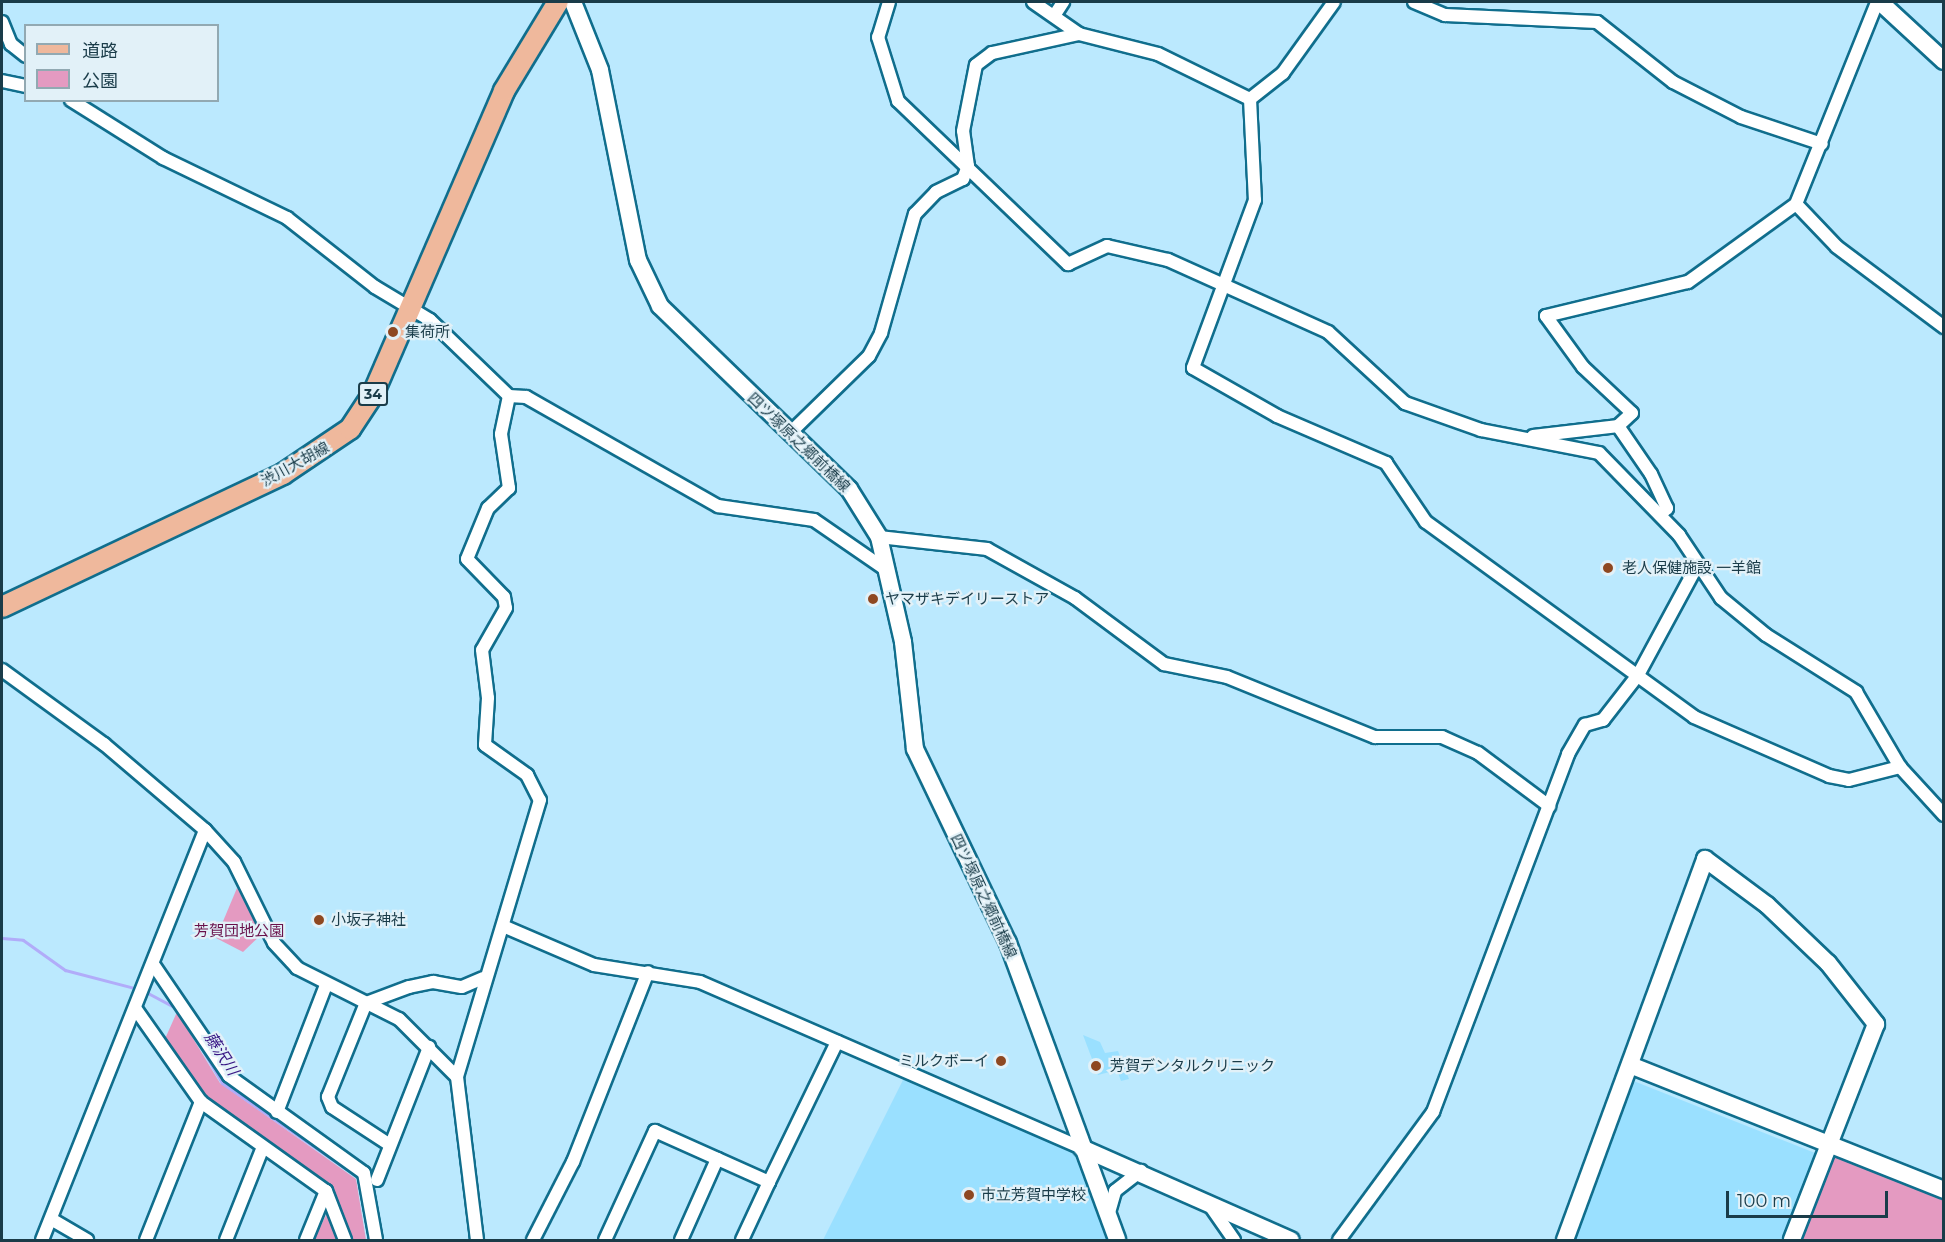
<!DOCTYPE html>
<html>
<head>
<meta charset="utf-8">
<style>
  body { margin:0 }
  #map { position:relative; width:1945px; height:1242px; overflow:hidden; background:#bbe9fe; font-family:Montserrat,"Noto Sans JP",sans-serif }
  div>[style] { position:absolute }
  .built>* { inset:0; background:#9ae0ff }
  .green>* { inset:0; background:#e49ac1 }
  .stream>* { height:3px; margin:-1.5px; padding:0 1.5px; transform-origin:1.5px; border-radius:1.5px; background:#b1acf9 }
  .roads { filter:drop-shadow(2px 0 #106e8d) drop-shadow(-2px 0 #106e8d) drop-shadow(0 2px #106e8d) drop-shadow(0 -2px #106e8d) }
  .street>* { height:12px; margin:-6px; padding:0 6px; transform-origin:6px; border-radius:6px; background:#fff }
  .secondary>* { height:16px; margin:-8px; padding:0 8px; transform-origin:8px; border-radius:8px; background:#fff }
  .primary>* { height:20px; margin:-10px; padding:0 10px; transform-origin:10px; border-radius:10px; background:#efb89c }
  .dots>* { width:16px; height:16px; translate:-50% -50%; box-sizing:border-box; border:3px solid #e2f1f8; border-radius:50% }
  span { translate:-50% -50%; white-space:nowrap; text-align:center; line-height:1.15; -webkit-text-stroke:4.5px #e2f1f8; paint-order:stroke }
  .shield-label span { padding:2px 4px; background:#e2f1f8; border:2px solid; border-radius:4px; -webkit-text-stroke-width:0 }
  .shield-label { font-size:14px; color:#1a3c49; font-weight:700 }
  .poi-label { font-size:15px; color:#1a3c49 }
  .left { translate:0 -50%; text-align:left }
  .right { translate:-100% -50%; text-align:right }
  .street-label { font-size:15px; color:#1a3c49 }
  .park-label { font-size:15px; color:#69114a }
  .water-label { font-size:16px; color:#371584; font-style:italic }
  .frame { position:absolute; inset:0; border:3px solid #1a3c49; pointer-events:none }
  .legend { position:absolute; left:24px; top:24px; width:195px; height:78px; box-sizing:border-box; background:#e2f1f8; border:2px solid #92a9b2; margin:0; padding:8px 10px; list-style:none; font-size:18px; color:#1a3c49 }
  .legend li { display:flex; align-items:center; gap:12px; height:30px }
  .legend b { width:30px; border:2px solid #92a9b2 }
  .scale { position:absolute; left:1726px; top:1191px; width:162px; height:27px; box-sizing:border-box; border:3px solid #1a3c49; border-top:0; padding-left:8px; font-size:18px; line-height:21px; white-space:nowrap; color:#1a3c49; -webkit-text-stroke:4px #e2f1f8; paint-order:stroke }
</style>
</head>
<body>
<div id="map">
  <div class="built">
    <div style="clip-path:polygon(1083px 1035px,1100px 1042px,1105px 1053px,1118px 1051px,1129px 1079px,1121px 1081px,1117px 1070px,1098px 1075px)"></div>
    <div style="clip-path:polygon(905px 1076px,1077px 1150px,1109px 1240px,823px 1240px)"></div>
    <div style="clip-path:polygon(1631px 1080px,1820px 1155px,1787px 1240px,1573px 1240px)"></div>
  </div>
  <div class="green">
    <div style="clip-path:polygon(237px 888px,264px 932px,243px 952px,216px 938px)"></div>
    <div style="clip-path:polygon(177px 1012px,220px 1083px,356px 1179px,366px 1240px,350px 1240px,330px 1187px,205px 1098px,164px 1041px)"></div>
    <div style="clip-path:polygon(1841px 1156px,1943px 1197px,1943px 1240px,1801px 1240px,1833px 1158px)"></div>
    <div style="clip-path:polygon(327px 1213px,330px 1215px,341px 1240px,314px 1240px)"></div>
  </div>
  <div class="stream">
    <div style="left:2px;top:938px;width:21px;rotate:5deg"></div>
    <div style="left:23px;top:940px;width:52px;rotate:35.5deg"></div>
    <div style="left:65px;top:970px;width:75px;rotate:14.6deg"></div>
    <div style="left:144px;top:991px;width:38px;rotate:28deg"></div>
    <div style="left:192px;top:1032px;width:59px;rotate:59.5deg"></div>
    <div style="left:222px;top:1083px;width:167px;rotate:34.7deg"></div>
    <div style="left:359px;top:1178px;width:63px;rotate:80.8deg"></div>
  </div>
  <div class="roads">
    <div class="street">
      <div style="left:889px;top:2px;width:37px;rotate:107deg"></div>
      <div style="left:878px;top:37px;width:67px;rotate:72.6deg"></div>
      <div style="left:898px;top:101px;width:236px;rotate:43.8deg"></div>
      <div style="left:1068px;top:264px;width:43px;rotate:-24.8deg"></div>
      <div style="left:1107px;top:246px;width:63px;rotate:12.9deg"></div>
      <div style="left:1168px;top:260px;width:175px;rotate:24.2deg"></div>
      <div style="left:1328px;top:332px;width:105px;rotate:42.7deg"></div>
      <div style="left:1405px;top:403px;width:81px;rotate:19.6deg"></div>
      <div style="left:1481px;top:430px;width:120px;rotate:11deg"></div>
      <div style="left:1599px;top:453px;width:115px;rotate:45.7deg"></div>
      <div style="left:1679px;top:535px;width:76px;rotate:56.3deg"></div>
      <div style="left:1721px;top:598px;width:58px;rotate:39.4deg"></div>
      <div style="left:1766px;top:635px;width:107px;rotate:32.3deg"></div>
      <div style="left:1856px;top:692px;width:87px;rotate:59.6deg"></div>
      <div style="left:1900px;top:767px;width:65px;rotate:47.5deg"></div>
      <div style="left:1033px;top:2px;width:56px;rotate:34.8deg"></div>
      <div style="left:1079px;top:34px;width:81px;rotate:14.2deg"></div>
      <div style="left:1158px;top:54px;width:102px;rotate:26.1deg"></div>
      <div style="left:1414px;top:2px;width:34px;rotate:23deg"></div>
      <div style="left:1445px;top:15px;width:152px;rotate:2.6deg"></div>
      <div style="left:1597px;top:22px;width:97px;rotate:38.3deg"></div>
      <div style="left:1673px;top:82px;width:76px;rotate:27.2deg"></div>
      <div style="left:1741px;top:117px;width:85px;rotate:18.4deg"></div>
      <div style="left:1054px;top:16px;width:17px;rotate:-57deg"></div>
      <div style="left:2px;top:22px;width:24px;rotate:68deg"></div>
      <div style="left:11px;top:44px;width:19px;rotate:39deg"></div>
      <div style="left:2px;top:81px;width:25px;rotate:12deg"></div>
      <div style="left:1250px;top:99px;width:101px;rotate:87.2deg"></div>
      <div style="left:1255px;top:200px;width:179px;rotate:110.3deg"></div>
      <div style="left:1193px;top:368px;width:97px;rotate:29.7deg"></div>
      <div style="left:1277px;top:416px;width:119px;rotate:23.3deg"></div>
      <div style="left:1386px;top:463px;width:71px;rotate:55.9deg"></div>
      <div style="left:1426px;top:522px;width:331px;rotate:36deg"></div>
      <div style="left:1694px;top:717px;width:147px;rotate:23.6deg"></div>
      <div style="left:1829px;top:776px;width:20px;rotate:11deg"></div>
      <div style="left:1849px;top:780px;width:53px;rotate:-14.3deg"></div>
      <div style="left:1250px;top:99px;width:42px;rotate:-38.2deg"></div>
      <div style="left:1283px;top:73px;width:87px;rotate:-54.3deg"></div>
      <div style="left:71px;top:100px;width:109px;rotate:32.2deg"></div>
      <div style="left:163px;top:158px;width:138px;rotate:25.8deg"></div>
      <div style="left:287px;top:218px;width:112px;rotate:38.1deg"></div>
      <div style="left:375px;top:287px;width:64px;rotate:31deg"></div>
      <div style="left:430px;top:320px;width:110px;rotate:43.9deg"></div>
      <div style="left:509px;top:396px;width:39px;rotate:102deg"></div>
      <div style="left:501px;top:434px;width:55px;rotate:81.6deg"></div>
      <div style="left:509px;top:488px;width:29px;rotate:136deg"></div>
      <div style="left:488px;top:508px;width:55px;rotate:112.4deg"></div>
      <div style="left:467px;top:559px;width:53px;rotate:45.8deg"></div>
      <div style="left:504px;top:597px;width:11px;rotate:80deg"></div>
      <div style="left:506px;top:608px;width:48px;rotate:119.7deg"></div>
      <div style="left:482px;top:650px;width:48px;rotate:82.9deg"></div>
      <div style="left:488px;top:698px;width:47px;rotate:93.7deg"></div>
      <div style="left:485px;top:745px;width:52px;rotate:35.5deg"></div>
      <div style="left:527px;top:775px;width:28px;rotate:63deg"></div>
      <div style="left:540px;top:800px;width:289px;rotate:106.7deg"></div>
      <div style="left:457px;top:1077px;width:164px;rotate:83deg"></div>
      <div style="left:1796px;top:204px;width:59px;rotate:46.4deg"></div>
      <div style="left:1837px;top:247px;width:134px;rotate:36.8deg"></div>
      <div style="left:509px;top:396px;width:17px;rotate:3deg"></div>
      <div style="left:526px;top:397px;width:221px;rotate:29.6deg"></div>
      <div style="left:718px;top:506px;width:97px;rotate:8.3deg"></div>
      <div style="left:814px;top:520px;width:90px;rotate:34.6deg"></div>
      <div style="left:1618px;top:426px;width:58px;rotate:55.5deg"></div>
      <div style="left:1651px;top:474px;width:38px;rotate:65deg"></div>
      <div style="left:1667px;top:508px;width:8px;rotate:135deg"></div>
      <div style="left:790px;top:433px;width:110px;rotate:-44.3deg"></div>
      <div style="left:869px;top:356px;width:26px;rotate:-62deg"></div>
      <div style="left:881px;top:333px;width:124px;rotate:-74.1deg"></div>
      <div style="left:915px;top:214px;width:30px;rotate:-46deg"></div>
      <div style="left:936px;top:192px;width:30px;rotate:-26deg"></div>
      <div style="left:963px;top:179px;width:14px;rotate:-69deg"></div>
      <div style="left:968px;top:166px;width:35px;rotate:-98deg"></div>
      <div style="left:963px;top:131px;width:67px;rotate:-78.9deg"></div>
      <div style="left:976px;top:65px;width:20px;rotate:-37deg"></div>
      <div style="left:992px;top:53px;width:89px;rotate:-12.3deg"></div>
      <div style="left:1533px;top:436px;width:86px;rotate:-6.7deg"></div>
      <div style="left:1618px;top:426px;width:19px;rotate:-43deg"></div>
      <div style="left:1632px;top:413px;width:67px;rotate:-136.8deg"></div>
      <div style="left:1583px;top:367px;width:63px;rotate:-126deg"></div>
      <div style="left:1546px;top:316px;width:146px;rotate:-13.5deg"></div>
      <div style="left:1688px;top:282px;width:133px;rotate:-35.8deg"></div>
      <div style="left:1796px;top:204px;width:218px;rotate:-68.1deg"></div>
      <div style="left:879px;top:537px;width:109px;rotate:6.3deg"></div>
      <div style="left:987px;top:549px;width:101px;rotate:29.1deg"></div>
      <div style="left:1075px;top:598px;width:111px;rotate:36.6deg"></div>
      <div style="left:1164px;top:664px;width:64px;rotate:11.7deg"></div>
      <div style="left:1227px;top:677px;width:160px;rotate:22.1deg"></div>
      <div style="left:1375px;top:737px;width:67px"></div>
      <div style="left:1442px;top:737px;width:39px;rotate:24deg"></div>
      <div style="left:1478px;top:753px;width:89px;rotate:36.7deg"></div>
      <div style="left:2px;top:670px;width:126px;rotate:36deg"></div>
      <div style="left:104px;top:744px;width:133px;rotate:40.4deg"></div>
      <div style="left:205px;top:830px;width:43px;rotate:47.8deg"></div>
      <div style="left:234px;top:862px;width:90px;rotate:63.7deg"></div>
      <div style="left:274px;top:943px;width:34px;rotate:47deg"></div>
      <div style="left:297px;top:968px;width:114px;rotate:26.6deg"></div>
      <div style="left:399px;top:1019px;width:82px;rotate:45deg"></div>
      <div style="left:503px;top:926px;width:99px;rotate:23.2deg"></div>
      <div style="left:594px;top:965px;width:107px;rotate:9.1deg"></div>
      <div style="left:700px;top:982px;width:417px;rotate:23.5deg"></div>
      <div style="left:153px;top:964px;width:135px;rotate:55.8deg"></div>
      <div style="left:229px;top:1076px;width:166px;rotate:35.7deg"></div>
      <div style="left:364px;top:1173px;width:68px;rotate:79.8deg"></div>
      <div style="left:135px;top:1008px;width:115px;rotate:54.9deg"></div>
      <div style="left:201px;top:1102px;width:153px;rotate:35.5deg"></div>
      <div style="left:326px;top:1191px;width:53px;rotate:112.2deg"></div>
      <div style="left:277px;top:1112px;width:136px;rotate:-68.9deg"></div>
      <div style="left:390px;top:1145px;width:69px;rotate:-146.8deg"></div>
      <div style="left:332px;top:1107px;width:11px;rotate:-112deg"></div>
      <div style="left:328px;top:1097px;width:101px;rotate:-68deg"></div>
      <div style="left:366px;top:1003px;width:46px;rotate:-20.4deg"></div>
      <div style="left:409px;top:987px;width:25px;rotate:-12deg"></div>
      <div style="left:433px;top:982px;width:29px;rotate:10deg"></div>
      <div style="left:462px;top:987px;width:23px;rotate:-23deg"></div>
      <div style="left:377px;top:1180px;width:143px;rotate:-68.6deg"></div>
      <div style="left:769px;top:1182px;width:156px;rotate:-64.1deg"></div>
      <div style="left:326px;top:1191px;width:53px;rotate:68.8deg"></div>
      <div style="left:1209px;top:1204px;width:44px;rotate:55.2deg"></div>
      <div style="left:1108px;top:1216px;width:26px;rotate:-74deg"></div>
      <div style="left:1115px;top:1191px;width:33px;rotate:-38deg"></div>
      <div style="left:51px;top:1219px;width:42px;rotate:30.3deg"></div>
      <div style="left:42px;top:1240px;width:441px;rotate:-68.3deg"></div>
      <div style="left:146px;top:1240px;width:149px;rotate:-68.3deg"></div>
      <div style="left:226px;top:1240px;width:100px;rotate:-68.3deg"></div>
      <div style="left:533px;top:1240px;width:88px;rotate:-62.9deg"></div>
      <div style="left:573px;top:1162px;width:204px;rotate:-68.5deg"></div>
      <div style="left:605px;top:1240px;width:120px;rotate:-65.4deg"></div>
      <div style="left:655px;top:1131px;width:125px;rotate:24.1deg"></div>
      <div style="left:769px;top:1182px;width:64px;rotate:115deg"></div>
      <div style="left:681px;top:1240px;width:89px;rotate:-66deg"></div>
      <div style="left:1339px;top:1240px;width:159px;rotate:-53.7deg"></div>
      <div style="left:1433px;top:1112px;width:383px;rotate:-69.3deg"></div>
      <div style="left:1568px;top:754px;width:34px;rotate:-60deg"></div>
      <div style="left:1585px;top:725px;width:19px;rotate:-16deg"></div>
      <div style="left:1603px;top:720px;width:57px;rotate:-52.1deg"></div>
      <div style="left:1638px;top:675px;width:124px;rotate:-61.6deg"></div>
    </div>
    <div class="secondary">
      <div style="left:573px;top:2px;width:73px;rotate:68.3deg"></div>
      <div style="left:600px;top:70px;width:194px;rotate:78.7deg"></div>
      <div style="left:638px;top:260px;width:51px;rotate:64.4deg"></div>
      <div style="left:660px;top:306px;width:263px;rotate:44.1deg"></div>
      <div style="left:849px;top:489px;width:57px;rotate:58deg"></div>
      <div style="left:879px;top:537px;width:108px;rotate:77.1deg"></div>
      <div style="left:903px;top:642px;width:108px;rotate:83.6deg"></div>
      <div style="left:915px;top:749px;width:215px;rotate:64.4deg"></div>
      <div style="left:1008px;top:943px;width:316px;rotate:69.8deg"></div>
      <div style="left:1880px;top:2px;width:87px;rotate:42.7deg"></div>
      <div style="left:1630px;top:1065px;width:338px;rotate:21.7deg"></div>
      <div style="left:1082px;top:1148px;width:228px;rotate:23.8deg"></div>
      <div style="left:1565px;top:1240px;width:406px;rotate:-69.8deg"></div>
      <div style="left:1705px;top:859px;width:77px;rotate:36.6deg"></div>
      <div style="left:1767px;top:905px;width:84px;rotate:43.6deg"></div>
      <div style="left:1828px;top:963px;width:78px;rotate:51.8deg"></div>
      <div style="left:1876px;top:1024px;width:232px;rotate:111.3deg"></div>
    </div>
    <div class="primary">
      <div style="left:2px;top:607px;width:311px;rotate:-25.3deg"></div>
      <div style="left:283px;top:474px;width:81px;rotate:-33.9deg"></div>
      <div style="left:350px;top:429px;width:42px;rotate:-56.7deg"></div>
      <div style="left:373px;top:394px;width:330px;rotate:-66.6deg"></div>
      <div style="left:504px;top:91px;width:104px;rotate:-58.8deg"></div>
    </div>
  </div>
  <div class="dots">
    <div style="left:393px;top:332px;background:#8e4821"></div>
    <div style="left:1608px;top:568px;background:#8e4821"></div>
    <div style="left:873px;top:599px;background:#8e4821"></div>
    <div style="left:319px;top:920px;background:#8e4821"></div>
    <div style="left:1001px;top:1061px;background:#8e4821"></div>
    <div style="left:1096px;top:1066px;background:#8e4821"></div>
    <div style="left:969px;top:1195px;background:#8e4821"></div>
  </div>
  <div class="shield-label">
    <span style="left:373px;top:394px">34</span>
  </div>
  <div class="poi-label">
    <span class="left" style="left:405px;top:332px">集荷所</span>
    <span class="left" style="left:1622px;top:568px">老人保健施設 一羊館</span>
    <span class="left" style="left:885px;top:599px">ヤマザキデイリーストア</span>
    <span class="left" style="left:331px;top:920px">小坂子神社</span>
    <span class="right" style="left:989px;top:1061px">ミルクボーイ</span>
    <span class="left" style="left:1110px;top:1066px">芳賀デンタルクリニック</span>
    <span class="left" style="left:981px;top:1195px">市立芳賀中学校</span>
  </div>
  <div class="street-label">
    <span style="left:799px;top:442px;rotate:44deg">四ツ塚原之郷前橋線</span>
    <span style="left:295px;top:464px;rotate:-29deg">渋川大胡線</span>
    <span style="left:984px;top:896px;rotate:65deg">四ツ塚原之郷前橋線</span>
  </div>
  <div class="park-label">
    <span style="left:239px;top:931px">芳賀団地公園</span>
  </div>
  <div class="water-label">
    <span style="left:221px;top:1054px;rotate:57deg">藤沢川</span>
  </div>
  <div class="frame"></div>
  <ul class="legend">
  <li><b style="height:8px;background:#efb89c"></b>道路</li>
  <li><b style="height:16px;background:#e49ac1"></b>公園</li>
  </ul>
  <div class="scale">100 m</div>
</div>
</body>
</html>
